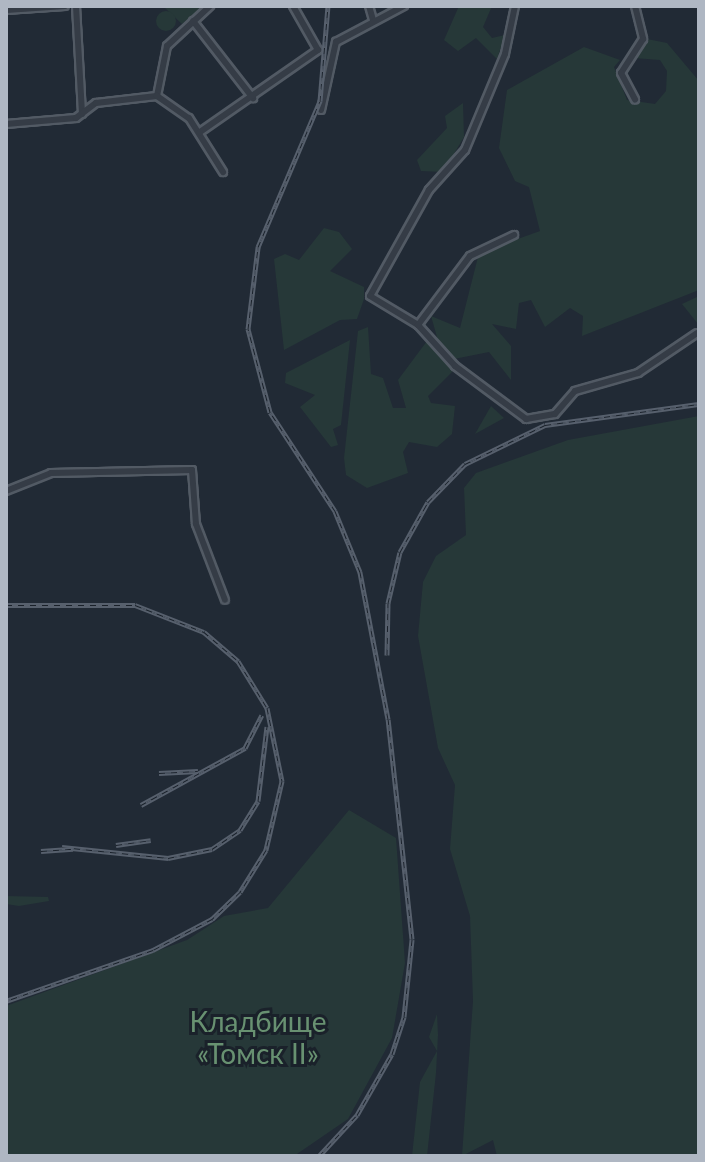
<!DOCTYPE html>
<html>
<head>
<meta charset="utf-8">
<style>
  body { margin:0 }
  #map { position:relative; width:705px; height:1162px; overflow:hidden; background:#212a35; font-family:Lato,sans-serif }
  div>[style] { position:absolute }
  .green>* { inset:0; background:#263838 }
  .round { border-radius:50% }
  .roads { filter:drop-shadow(2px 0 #525a64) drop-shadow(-2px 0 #525a64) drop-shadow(0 2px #525a64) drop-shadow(0 -2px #525a64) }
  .street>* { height:6px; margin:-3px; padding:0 3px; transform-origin:3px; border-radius:3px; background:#353c46 }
  .rail>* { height:5px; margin-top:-2.5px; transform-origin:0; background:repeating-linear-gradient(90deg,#1a212a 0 6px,#57606d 0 12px); box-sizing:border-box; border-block:2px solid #57606d }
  span { translate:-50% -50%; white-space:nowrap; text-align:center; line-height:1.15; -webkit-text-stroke:6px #1a212a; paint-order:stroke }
  .park-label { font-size:28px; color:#689171 }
  .frame { position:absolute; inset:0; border:8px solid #afb7c3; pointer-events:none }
</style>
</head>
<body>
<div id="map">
  <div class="green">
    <div style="clip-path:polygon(163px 6px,203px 6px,182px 24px)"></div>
    <div style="clip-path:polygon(459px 6px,492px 6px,483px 27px,492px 38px,505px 35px,497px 59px,476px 38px,458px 51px,444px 40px)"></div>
    <div class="round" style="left:156px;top:11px;width:20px;height:20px"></div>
    <div style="clip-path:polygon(647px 39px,667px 43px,699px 81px,699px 290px,582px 336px,583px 316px,570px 308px,545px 327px,531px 300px,519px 303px,516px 329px,492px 324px,511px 346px,511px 380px,489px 352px,454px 359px,441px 351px,431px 316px,460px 328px,479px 253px,540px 231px,529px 187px,515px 181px,499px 148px,507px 90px,584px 47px,620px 60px,614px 67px,627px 100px,655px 104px,666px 91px,667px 71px,660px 60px,634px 58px)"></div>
    <div style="clip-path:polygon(463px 103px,464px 137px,443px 172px,421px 171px,417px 160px,447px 128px,445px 116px)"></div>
    <div style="clip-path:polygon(324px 228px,339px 232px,352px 249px,330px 271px,364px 287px,364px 299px,357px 319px,340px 320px,284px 350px,274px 259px,285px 254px,299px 260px)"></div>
    <div style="clip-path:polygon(699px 296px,699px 323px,698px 324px,682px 304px)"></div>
    <div style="clip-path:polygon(368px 327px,371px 374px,383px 378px,393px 408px,406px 408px,398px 380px,427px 341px,454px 370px,428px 396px,431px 403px,455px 406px,452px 434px,437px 447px,409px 442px,403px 452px,408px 473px,367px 488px,346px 475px,344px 458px,358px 331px)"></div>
    <div style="clip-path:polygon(350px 340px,341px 425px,333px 429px,338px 445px,331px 447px,300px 407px,315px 395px,285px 383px,286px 373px)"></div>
    <div style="clip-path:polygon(491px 406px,504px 418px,475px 434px)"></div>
    <div style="clip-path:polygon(699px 416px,699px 1156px,497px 1156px,493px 1140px,462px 1156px,473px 1001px,470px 916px,450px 849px,455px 785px,438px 748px,418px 636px,423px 582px,436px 556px,466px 535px,464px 488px,476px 473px,568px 440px)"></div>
    <div style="clip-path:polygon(349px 810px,396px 838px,405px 963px,392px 1038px,348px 1119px,294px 1156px,6px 1156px,6px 1006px,187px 940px,224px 916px,268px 908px)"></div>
    <div style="clip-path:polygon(6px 896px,48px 897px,49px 901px,19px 906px,6px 904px)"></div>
    <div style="clip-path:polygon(437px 1014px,438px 1035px,436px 1073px,427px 1156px,412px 1156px,420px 1082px,437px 1051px,429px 1037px)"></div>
  </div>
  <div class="roads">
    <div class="street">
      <div style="left:76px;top:6px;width:108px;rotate:86.8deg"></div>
      <div style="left:369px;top:6px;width:15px;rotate:74deg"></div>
      <div style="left:515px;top:6px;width:49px;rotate:101.8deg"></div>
      <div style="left:505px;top:54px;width:104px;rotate:112.6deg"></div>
      <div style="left:465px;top:150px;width:54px;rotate:132deg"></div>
      <div style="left:429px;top:190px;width:121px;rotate:119.1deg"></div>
      <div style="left:370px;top:296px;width:56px;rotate:31.1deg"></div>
      <div style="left:418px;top:325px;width:55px;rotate:47.9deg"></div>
      <div style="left:455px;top:366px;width:89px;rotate:36.7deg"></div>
      <div style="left:526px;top:419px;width:29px;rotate:-10deg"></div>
      <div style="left:555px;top:414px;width:30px;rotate:-49deg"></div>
      <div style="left:575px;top:391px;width:66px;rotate:-15.9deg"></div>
      <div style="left:638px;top:373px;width:71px;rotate:-34.1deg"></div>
      <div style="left:635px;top:6px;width:34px;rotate:76deg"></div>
      <div style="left:643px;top:39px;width:40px;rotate:122.9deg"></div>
      <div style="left:621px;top:73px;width:30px;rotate:62deg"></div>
      <div style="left:6px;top:10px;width:59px;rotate:-3.9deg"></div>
      <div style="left:193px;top:21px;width:98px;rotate:52.1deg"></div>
      <div style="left:157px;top:96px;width:51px;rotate:-78.7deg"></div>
      <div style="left:167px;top:46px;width:59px;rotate:-42.9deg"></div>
      <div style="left:321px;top:110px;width:70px;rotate:-77.6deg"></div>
      <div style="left:336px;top:42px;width:77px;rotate:-27.9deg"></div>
      <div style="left:6px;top:124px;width:70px;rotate:-4.9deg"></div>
      <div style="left:76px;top:118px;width:25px;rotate:-37deg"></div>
      <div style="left:96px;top:103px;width:61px;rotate:-6.5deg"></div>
      <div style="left:157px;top:96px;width:39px;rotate:35deg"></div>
      <div style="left:189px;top:118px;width:64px;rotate:57.8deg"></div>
      <div style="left:200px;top:132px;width:144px;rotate:-34.8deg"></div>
      <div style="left:318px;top:50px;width:51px;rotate:-119.6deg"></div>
      <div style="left:418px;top:325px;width:86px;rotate:-53deg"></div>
      <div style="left:470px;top:256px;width:49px;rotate:-25.5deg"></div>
      <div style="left:6px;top:491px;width:48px;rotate:-21.8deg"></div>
      <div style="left:51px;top:473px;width:141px;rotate:-1.2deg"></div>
      <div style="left:192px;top:470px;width:54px;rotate:85.8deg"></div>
      <div style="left:196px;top:524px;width:81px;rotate:69.1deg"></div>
    </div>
  </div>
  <div class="rail">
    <div style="left:6px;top:605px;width:129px"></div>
    <div style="left:135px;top:605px;width:74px;rotate:21.4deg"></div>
    <div style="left:204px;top:632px;width:45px;rotate:40.5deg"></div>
    <div style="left:238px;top:661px;width:55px;rotate:58.3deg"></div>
    <div style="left:267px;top:708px;width:75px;rotate:78.4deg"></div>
    <div style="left:282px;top:781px;width:71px;rotate:103.1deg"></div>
    <div style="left:266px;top:850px;width:49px;rotate:121.8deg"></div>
    <div style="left:240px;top:892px;width:39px;rotate:136deg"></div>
    <div style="left:212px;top:919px;width:67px;rotate:152.3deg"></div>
    <div style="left:153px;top:950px;width:156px;rotate:160.9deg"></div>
    <div style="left:387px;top:655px;width:52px;rotate:-88.9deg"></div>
    <div style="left:388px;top:603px;width:52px;rotate:-76.8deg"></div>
    <div style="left:400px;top:552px;width:57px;rotate:-60.8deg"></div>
    <div style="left:428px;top:502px;width:53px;rotate:-45.8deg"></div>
    <div style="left:465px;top:464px;width:89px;rotate:-26deg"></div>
    <div style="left:545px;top:425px;width:155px;rotate:-7.8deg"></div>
    <div style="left:159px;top:773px;width:39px;rotate:-3deg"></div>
    <div style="left:141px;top:805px;width:119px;rotate:-28.7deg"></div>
    <div style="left:245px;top:748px;width:37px;rotate:-63deg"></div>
    <div style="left:116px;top:845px;width:35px;rotate:-8deg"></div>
    <div style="left:62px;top:847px;width:107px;rotate:5.9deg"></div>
    <div style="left:168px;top:858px;width:45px;rotate:-11.6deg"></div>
    <div style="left:212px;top:849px;width:34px;rotate:-34deg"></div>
    <div style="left:240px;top:830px;width:34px;rotate:-58deg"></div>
    <div style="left:258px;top:801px;width:75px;rotate:-83.1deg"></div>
    <div style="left:41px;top:851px;width:32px;rotate:-4deg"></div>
    <div style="left:319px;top:1156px;width:56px;rotate:-47.2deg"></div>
    <div style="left:357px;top:1115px;width:70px;rotate:-60.2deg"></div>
    <div style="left:392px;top:1054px;width:39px;rotate:-72deg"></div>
    <div style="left:404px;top:1017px;width:78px;rotate:-84.1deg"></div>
    <div style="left:412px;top:939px;width:221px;rotate:-96.2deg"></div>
    <div style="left:388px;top:719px;width:150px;rotate:-100.8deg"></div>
    <div style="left:360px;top:572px;width:66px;rotate:-112.3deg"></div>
    <div style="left:335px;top:511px;width:118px;rotate:-123.3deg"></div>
    <div style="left:270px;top:412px;width:86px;rotate:-104.8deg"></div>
    <div style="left:248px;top:329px;width:83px;rotate:-83deg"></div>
    <div style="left:258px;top:247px;width:159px;rotate:-67deg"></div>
    <div style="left:320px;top:101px;width:95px;rotate:-85.2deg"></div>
  </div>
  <div class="park-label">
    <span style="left:258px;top:1037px">Кладбище<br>«Томск II»</span>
  </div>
  <div class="frame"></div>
</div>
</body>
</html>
